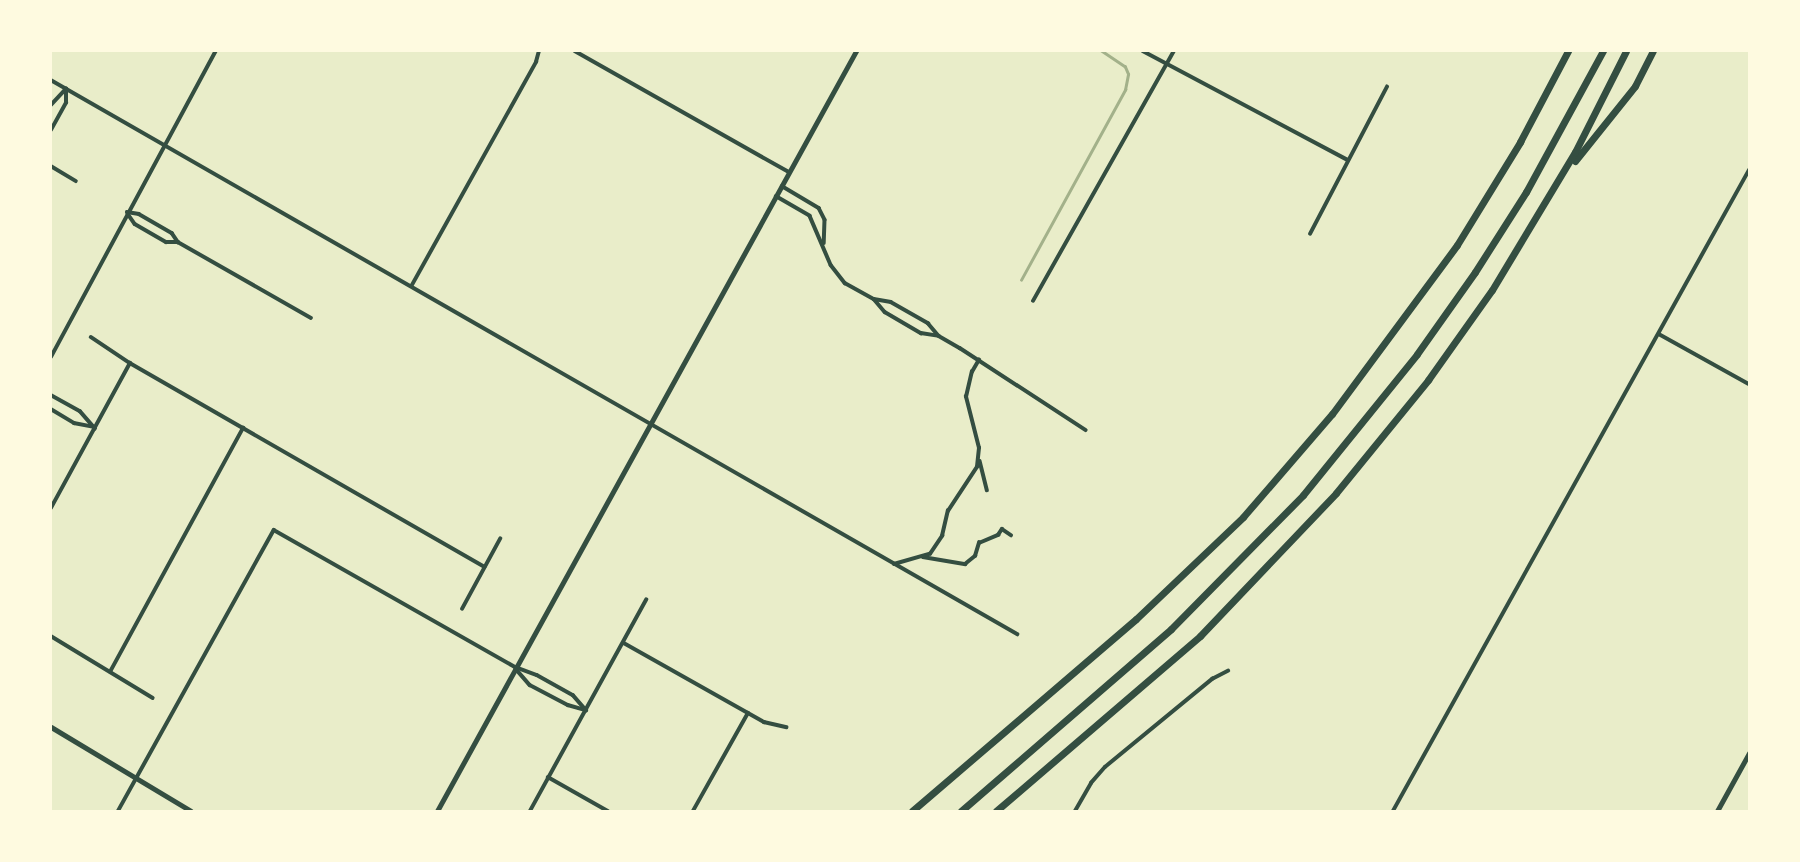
<!DOCTYPE html>
<html>
<head>
<meta charset="utf-8">
<style>
  body { margin:0 }
  #map { position:relative; width:1800px; height:862px; overflow:hidden; background:#e9edc9; font-family:Cabin,sans-serif }
  div>[style] { position:absolute }
  .stream>* { height:2.5px; margin:-1.25px; padding:0 1.25px; transform-origin:1.25px; border-radius:1.25px; background:#a3b18a }
  .minor>* { height:3.5px; margin:-1.75px; padding:0 1.75px; transform-origin:1.75px; border-radius:1.75px; background:#344e41 }
  .tertiary>* { height:5px; margin:-2.5px; padding:0 2.5px; transform-origin:2.5px; border-radius:2.5px; background:#344e41 }
  .secondary>* { height:5px; margin:-2.5px; padding:0 2.5px; transform-origin:2.5px; border-radius:2.5px; background:#344e41 }
  .motorway>* { height:7px; margin:-3.5px; padding:0 3.5px; transform-origin:3.5px; border-radius:3.5px; background:#344e41 }
  span { translate:-50% -50%; white-space:nowrap; text-align:center; line-height:1.15; -webkit-text-stroke:7px #fefae0; paint-order:stroke }
  .frame { position:absolute; inset:0; border:52px solid #fefae0; pointer-events:none }
</style>
</head>
<body>
<div id="map">
  <div class="stream">
    <div style="left:1021px;top:280px;width:217px;rotate:-61.3deg"></div>
    <div style="left:1125px;top:90px;width:16px;rotate:-79deg"></div>
    <div style="left:1128px;top:74px;width:8px;rotate:-113deg"></div>
    <div style="left:1125px;top:67px;width:29px;rotate:-146deg"></div>
  </div>
  <div class="minor">
    <div style="left:575px;top:51px;width:244px;rotate:29.5deg"></div>
    <div style="left:1143px;top:51px;width:232px;rotate:28deg"></div>
    <div style="left:51px;top:80px;width:1114px;rotate:29.83deg"></div>
    <div style="left:51px;top:105px;width:22px;rotate:-47deg"></div>
    <div style="left:51px;top:130px;width:31px;rotate:-61deg"></div>
    <div style="left:66px;top:103px;width:14px;rotate:-90deg"></div>
    <div style="left:51px;top:166px;width:29px;rotate:31deg"></div>
    <div style="left:782px;top:186px;width:43px;rotate:30.7deg"></div>
    <div style="left:819px;top:208px;width:13px;rotate:63deg"></div>
    <div style="left:825px;top:220px;width:23px;rotate:92deg"></div>
    <div style="left:776px;top:196px;width:39px;rotate:30deg"></div>
    <div style="left:810px;top:216px;width:53px;rotate:66.8deg"></div>
    <div style="left:831px;top:265px;width:23px;rotate:52deg"></div>
    <div style="left:845px;top:283px;width:33px;rotate:29deg"></div>
    <div style="left:874px;top:299px;width:17px;rotate:50deg"></div>
    <div style="left:885px;top:312px;width:42px;rotate:30.3deg"></div>
    <div style="left:921px;top:333px;width:18px;rotate:9deg"></div>
    <div style="left:939px;top:336px;width:24px;rotate:30deg"></div>
    <div style="left:960px;top:348px;width:150px;rotate:33.1deg"></div>
    <div style="left:127px;top:212px;width:12px;rotate:9deg"></div>
    <div style="left:139px;top:214px;width:38px;rotate:30deg"></div>
    <div style="left:172px;top:233px;width:11px;rotate:56deg"></div>
    <div style="left:178px;top:242px;width:153px;rotate:29.7deg"></div>
    <div style="left:128px;top:214px;width:12px;rotate:55deg"></div>
    <div style="left:135px;top:224px;width:36px;rotate:30deg"></div>
    <div style="left:166px;top:242px;width:12px"></div>
    <div style="left:1310px;top:234px;width:166px;rotate:-62.4deg"></div>
    <div style="left:412px;top:285px;width:255px;rotate:-60.9deg"></div>
    <div style="left:536px;top:62px;width:11px;rotate:-75deg"></div>
    <div style="left:874px;top:299px;width:17px;rotate:10deg"></div>
    <div style="left:891px;top:302px;width:43px;rotate:29.6deg"></div>
    <div style="left:928px;top:323px;width:16px;rotate:50deg"></div>
    <div style="left:1033px;top:301px;width:287px;rotate:-60.6deg"></div>
    <div style="left:1659px;top:334px;width:103px;rotate:29.1deg"></div>
    <div style="left:91px;top:337px;width:47px;rotate:33.7deg"></div>
    <div style="left:130px;top:363px;width:409px;rotate:29.9deg"></div>
    <div style="left:51px;top:357px;width:348px;rotate:-61.7deg"></div>
    <div style="left:51px;top:395px;width:33px;rotate:29deg"></div>
    <div style="left:80px;top:411px;width:23px;rotate:49deg"></div>
    <div style="left:51px;top:409px;width:27px;rotate:31deg"></div>
    <div style="left:74px;top:423px;width:20px;rotate:11deg"></div>
    <div style="left:980px;top:461px;width:30px;rotate:76deg"></div>
    <div style="left:51px;top:508px;width:165px;rotate:-61.4deg"></div>
    <div style="left:923px;top:557px;width:43px;rotate:9.5deg"></div>
    <div style="left:965px;top:564px;width:13px;rotate:-39deg"></div>
    <div style="left:975px;top:556px;width:14px;rotate:-73deg"></div>
    <div style="left:979px;top:543px;width:21px;rotate:-23deg"></div>
    <div style="left:998px;top:535px;width:7px;rotate:-56deg"></div>
    <div style="left:1002px;top:529px;width:11px;rotate:34deg"></div>
    <div style="left:894px;top:564px;width:37px;rotate:-16deg"></div>
    <div style="left:930px;top:554px;width:22px;rotate:-56deg"></div>
    <div style="left:942px;top:536px;width:26px;rotate:-77deg"></div>
    <div style="left:948px;top:511px;width:53px;rotate:-56.6deg"></div>
    <div style="left:977px;top:467px;width:19px;rotate:-84deg"></div>
    <div style="left:979px;top:448px;width:53px;rotate:-104.3deg"></div>
    <div style="left:966px;top:397px;width:26px;rotate:-77deg"></div>
    <div style="left:972px;top:372px;width:14px;rotate:-60deg"></div>
    <div style="left:462px;top:609px;width:80px;rotate:-61.5deg"></div>
    <div style="left:51px;top:636px;width:119px;rotate:31.3deg"></div>
    <div style="left:624px;top:643px;width:161px;rotate:29.4deg"></div>
    <div style="left:764px;top:722px;width:23px;rotate:13deg"></div>
    <div style="left:516px;top:669px;width:21px;rotate:49deg"></div>
    <div style="left:530px;top:685px;width:43px;rotate:27.8deg"></div>
    <div style="left:568px;top:705px;width:19px;rotate:16deg"></div>
    <div style="left:110px;top:672px;width:278px;rotate:-61.4deg"></div>
    <div style="left:548px;top:777px;width:69px;rotate:29.5deg"></div>
    <div style="left:118px;top:811px;width:321px;rotate:-61deg"></div>
    <div style="left:274px;top:530px;width:277px;rotate:29.6deg"></div>
    <div style="left:515px;top:667px;width:23px;rotate:20deg"></div>
    <div style="left:537px;top:675px;width:41px;rotate:29.1deg"></div>
    <div style="left:573px;top:695px;width:20px;rotate:49deg"></div>
    <div style="left:530px;top:811px;width:241px;rotate:-61.2deg"></div>
    <div style="left:693px;top:811px;width:112px;rotate:-60.7deg"></div>
    <div style="left:1075px;top:811px;width:32px;rotate:-60deg"></div>
    <div style="left:1091px;top:783px;width:21px;rotate:-49deg"></div>
    <div style="left:1105px;top:767px;width:139px;rotate:-39.4deg"></div>
    <div style="left:1212px;top:679px;width:18px;rotate:-27deg"></div>
    <div style="left:1393px;top:811px;width:733px;rotate:-60.95deg"></div>
  </div>
  <div class="tertiary">
    <div style="left:437px;top:811px;width:868px;rotate:-61.13deg"></div>
  </div>
  <div class="secondary">
    <div style="left:51px;top:727px;width:163px;rotate:31deg"></div>
    <div style="left:1717px;top:811px;width:66px;rotate:-61.1deg"></div>
  </div>
  <div class="motorway">
    <div style="left:1575px;top:161px;width:96px;rotate:-51.3deg"></div>
    <div style="left:1635px;top:86px;width:39px;rotate:-63deg"></div>
    <div style="left:912px;top:811px;width:295px;rotate:-40.6deg"></div>
    <div style="left:1136px;top:619px;width:148px;rotate:-43.6deg"></div>
    <div style="left:1243px;top:517px;width:136px;rotate:-49.2deg"></div>
    <div style="left:1332px;top:414px;width:210px;rotate:-53.5deg"></div>
    <div style="left:1457px;top:245px;width:121px;rotate:-58.5deg"></div>
    <div style="left:1520px;top:142px;width:103px;rotate:-62.2deg"></div>
    <div style="left:961px;top:811px;width:278px;rotate:-40.9deg"></div>
    <div style="left:1171px;top:629px;width:188px;rotate:-45.4deg"></div>
    <div style="left:1303px;top:495px;width:181px;rotate:-51deg"></div>
    <div style="left:1417px;top:354px;width:100px;rotate:-54.7deg"></div>
    <div style="left:1475px;top:272px;width:95px;rotate:-57.5deg"></div>
    <div style="left:1526px;top:192px;width:161px;rotate:-61.4deg"></div>
    <div style="left:996px;top:811px;width:269px;rotate:-40.6deg"></div>
    <div style="left:1200px;top:636px;width:197px;rotate:-46.4deg"></div>
    <div style="left:1336px;top:493px;width:146px;rotate:-50.8deg"></div>
    <div style="left:1428px;top:380px;width:110px;rotate:-54.6deg"></div>
    <div style="left:1492px;top:290px;width:161px;rotate:-59deg"></div>
    <div style="left:1575px;top:152px;width:113px;rotate:-63.2deg"></div>
  </div>
  <div class="frame"></div>
</div>
</body>
</html>
